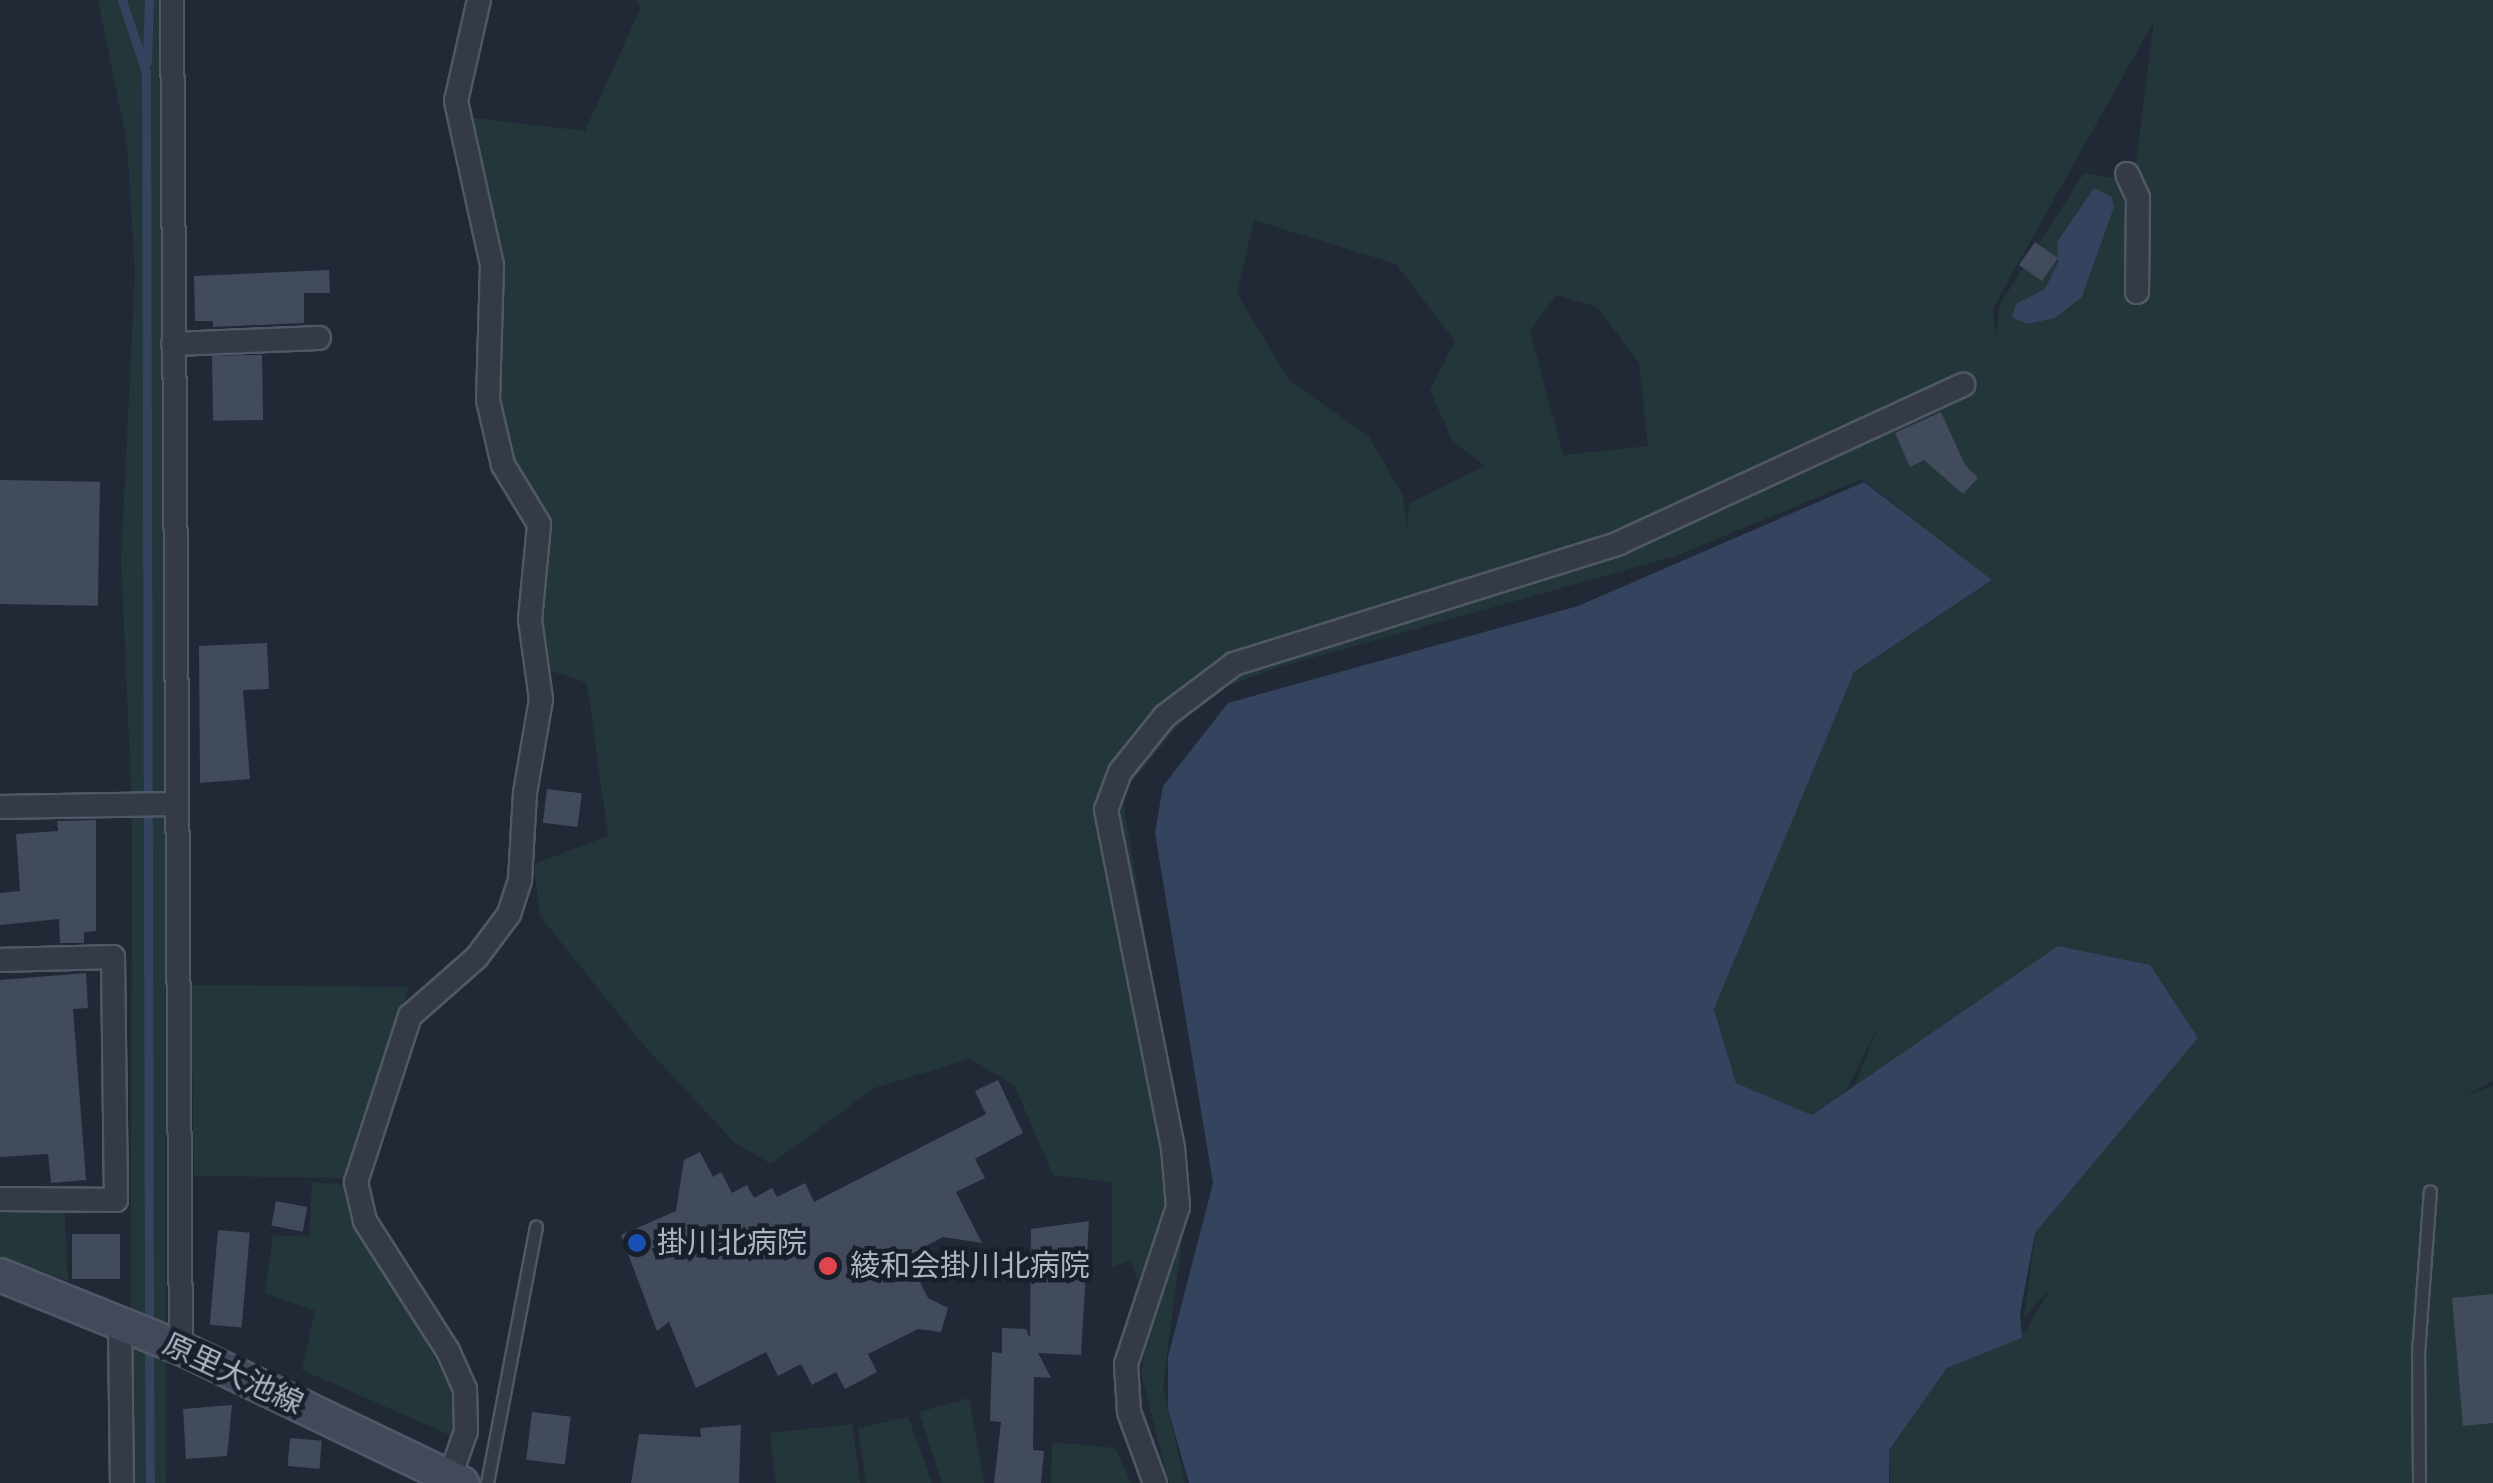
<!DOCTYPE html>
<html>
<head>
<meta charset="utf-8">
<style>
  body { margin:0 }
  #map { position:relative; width:2493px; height:1483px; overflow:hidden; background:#212937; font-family:"Roboto Condensed","Noto Sans JP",sans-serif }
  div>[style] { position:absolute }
  .green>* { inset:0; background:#233639 }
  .water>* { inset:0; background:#34435e }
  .stream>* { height:9px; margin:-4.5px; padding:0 4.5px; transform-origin:4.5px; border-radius:4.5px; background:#34435e }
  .building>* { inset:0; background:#424b5c; transform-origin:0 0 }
  .roads { filter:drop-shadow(2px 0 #515865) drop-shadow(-2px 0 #515865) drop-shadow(0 2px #515865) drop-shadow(0 -2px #515865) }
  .lane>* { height:11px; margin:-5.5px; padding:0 5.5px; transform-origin:5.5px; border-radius:5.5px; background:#343b47 }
  .street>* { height:22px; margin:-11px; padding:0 11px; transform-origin:11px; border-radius:11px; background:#343b47 }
  .secondary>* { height:32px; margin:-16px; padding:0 16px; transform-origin:16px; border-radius:16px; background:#42495a }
  .dots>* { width:28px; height:28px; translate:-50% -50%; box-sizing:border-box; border:5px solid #19202c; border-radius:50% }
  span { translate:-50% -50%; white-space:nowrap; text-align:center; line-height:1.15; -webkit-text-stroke:9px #19202c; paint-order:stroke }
  .poi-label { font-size:30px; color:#aeb5c4 }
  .left { translate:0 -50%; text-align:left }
  .street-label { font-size:30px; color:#aeb5c4 }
</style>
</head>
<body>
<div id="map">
  <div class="green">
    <div style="clip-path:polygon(98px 0,164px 0,166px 1483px,130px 1483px,132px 805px,121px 561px,135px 272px,127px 143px)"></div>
    <div style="clip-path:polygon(evenodd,637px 0,2493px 0,2493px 1081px,2465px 1096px,2493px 1086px,2493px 1483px,1890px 1483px,1889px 1450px,1947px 1368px,2027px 1329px,2050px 1289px,2024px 1318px,2035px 1233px,2198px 1038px,2058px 947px,1855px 1085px,1879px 1024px,1846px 1091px,1812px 1115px,1736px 1083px,1714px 1008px,1854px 672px,1991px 581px,1862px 479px,1676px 556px,1276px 668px,1203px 695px,1122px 794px,1188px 1195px,1163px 1386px,1185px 1483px,1169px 1483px,1141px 1374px,1149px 1321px,1128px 1315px,1138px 1281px,1130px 1261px,1112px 1267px,1112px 1182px,1053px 1175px,1014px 1085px,970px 1059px,874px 1088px,771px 1164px,734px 1142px,642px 1043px,540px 916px,534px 864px,608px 836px,587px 683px,537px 666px,535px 518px,503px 465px,489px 389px,491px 260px,459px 116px,585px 131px,640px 9px,637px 0,2154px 21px,2130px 207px,2119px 179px,2084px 173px,2000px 304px,1996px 336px,1993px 308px,2154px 21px,637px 0,1254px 220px,1396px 264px,1455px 341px,1430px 390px,1453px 442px,1485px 466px,1409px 504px,1407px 529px,1403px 495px,1369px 437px,1288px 379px,1237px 294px,1254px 220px,637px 0,1556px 295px,1597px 307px,1639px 363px,1648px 446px,1563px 455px,1530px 331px,1556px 295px)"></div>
    <div style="clip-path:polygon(191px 985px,409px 987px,344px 1178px,194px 1176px)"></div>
    <div style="clip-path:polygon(312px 1182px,345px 1185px,454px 1395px,458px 1411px,450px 1435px,302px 1370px,315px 1311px,265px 1293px,273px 1235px,309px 1237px)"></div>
    <div style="clip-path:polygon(0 1199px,64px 1200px,68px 1281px,0 1256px)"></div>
    <div style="clip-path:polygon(969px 1398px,984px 1483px,942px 1483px,919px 1412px)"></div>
    <div style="clip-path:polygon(908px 1417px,932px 1483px,866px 1483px,858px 1428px)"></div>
    <div style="clip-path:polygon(852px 1424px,860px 1483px,776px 1483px,770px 1433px)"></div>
    <div style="clip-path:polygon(1052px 1442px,1115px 1448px,1131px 1483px,1051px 1483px)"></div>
  </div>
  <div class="water">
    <div style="clip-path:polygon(2094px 188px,2112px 197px,2114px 207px,2082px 297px,2055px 318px,2027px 324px,2012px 317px,2016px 304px,2045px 289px,2058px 263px,2057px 242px)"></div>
    <div style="clip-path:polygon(1864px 482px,1992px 580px,1854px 672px,1714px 1009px,1736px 1083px,1812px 1115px,2058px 946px,2150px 965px,2198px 1038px,2035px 1233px,2020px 1314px,2022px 1338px,1947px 1368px,1889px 1450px,1889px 1483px,1189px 1483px,1168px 1409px,1168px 1357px,1213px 1183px,1155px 833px,1163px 786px,1228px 703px,1578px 606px)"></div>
  </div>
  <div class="stream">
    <div style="left:122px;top:0;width:76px;rotate:71.6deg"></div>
    <div style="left:146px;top:72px;width:1256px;rotate:89.86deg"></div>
    <div style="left:147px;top:62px;width:62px;rotate:-88.2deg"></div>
    <div style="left:149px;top:1344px;width:139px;rotate:89.6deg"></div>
  </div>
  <div class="building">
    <div style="left:2035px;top:242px;width:28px;height:28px;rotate:35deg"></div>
    <div style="clip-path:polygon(329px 270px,330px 293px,304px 293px,304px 323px,213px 327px,213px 321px,195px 321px,194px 276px)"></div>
    <div style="left:262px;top:355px;width:65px;height:50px;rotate:89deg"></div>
    <div style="clip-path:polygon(1941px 412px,1965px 465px,1978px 478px,1963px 494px,1924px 460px,1910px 467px,1895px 433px)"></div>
    <div style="left:0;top:480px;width:100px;height:124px;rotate:1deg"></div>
    <div style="clip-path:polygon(267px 643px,269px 689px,243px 690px,250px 779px,200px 783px,199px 646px)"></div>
    <div style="left:547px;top:789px;width:35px;height:34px;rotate:7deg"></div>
    <div style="clip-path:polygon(96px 820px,96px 931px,84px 932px,84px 943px,60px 943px,59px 919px,0 925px,0 893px,20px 891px,16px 834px,58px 831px,57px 821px)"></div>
    <div style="clip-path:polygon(86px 973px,88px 1008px,73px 1009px,86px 1180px,51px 1183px,48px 1154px,0 1157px,0 980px)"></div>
    <div style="clip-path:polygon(998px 1080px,1023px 1133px,975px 1159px,985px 1178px,956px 1192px,982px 1243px,943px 1237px,907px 1256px,928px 1298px,948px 1308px,941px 1332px,918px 1329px,868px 1354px,877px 1372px,845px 1389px,836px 1372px,812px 1385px,801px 1364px,778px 1376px,766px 1352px,696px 1388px,669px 1322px,657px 1331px,621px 1235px,676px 1211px,684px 1160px,700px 1152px,713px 1177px,721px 1172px,732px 1193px,747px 1185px,754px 1198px,772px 1188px,777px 1197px,805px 1183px,814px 1202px,986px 1114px,975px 1091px)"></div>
    <div style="left:276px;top:1201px;width:32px;height:25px;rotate:11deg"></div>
    <div style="clip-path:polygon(1089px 1221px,1081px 1355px,1038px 1353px,1051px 1378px,1034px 1377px,1033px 1450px,1044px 1451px,1041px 1483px,994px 1483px,1001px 1422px,990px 1421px,992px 1352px,1002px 1353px,1002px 1328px,1026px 1329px,1030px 1338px,1031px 1229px)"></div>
    <div style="left:218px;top:1230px;width:32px;height:95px;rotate:5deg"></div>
    <div style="left:72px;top:1234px;width:48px;height:45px"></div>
    <div style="clip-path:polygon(2493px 1294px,2493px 1423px,2463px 1426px,2452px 1298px)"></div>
    <div style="clip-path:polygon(232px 1405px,227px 1456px,186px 1459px,183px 1409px)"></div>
    <div style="left:532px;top:1412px;width:39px;height:48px;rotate:7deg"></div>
    <div style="clip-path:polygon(741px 1425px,739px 1483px,631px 1483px,639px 1434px,701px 1437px,700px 1428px)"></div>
    <div style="left:290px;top:1438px;width:32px;height:28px;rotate:5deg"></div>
  </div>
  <div class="roads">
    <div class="lane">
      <div style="left:487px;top:1483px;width:261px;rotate:-79.2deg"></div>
      <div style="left:2419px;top:1483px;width:130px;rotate:-90.4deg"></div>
      <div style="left:2418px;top:1353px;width:162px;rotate:-85.8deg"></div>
    </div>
    <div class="street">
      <div style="left:172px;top:0;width:1348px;rotate:89.62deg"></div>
      <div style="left:2127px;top:174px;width:26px;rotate:65deg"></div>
      <div style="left:2138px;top:198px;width:94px;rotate:90.6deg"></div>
      <div style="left:173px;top:344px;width:146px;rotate:-2.4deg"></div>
      <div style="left:0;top:807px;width:177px;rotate:-1deg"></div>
      <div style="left:0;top:960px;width:113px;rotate:-1.5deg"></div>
      <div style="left:113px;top:957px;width:243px;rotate:89.3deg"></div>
      <div style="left:116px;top:1200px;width:116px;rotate:-179.5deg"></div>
      <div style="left:120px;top:1324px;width:159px;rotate:89.3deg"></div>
      <div style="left:450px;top:1477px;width:49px;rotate:-70.8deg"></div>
      <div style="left:466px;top:1431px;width:42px;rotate:-91.4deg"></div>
      <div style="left:465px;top:1389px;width:42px;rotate:-114.1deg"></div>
      <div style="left:448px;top:1351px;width:154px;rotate:-122.6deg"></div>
      <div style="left:365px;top:1221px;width:40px;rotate:-103deg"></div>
      <div style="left:356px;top:1182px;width:175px;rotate:-72deg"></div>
      <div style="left:410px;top:1016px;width:89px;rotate:-41.4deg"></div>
      <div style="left:477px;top:957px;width:54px;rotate:-53.3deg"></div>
      <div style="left:509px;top:914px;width:36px;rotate:-72deg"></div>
      <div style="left:520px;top:880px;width:87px;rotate:-86.7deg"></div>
      <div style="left:525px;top:793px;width:95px;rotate:-80.3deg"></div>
      <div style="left:541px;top:699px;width:80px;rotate:-97.9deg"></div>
      <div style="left:530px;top:620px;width:96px;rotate:-84.6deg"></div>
      <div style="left:539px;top:524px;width:69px;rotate:-121.4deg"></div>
      <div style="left:503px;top:465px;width:67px;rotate:-103deg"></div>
      <div style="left:488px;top:400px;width:135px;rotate:-88.3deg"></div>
      <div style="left:492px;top:265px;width:168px;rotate:-102.4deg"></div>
      <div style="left:456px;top:101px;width:104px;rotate:-77.2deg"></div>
      <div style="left:1155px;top:1483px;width:76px;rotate:-110.1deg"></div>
      <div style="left:1129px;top:1412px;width:48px;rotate:-93.6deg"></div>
      <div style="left:1126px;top:1364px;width:165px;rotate:-71.7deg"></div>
      <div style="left:1178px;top:1207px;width:59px;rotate:-94.8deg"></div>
      <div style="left:1173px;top:1148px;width:345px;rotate:-101.2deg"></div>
      <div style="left:1106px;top:810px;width:40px;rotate:-69.8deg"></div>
      <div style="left:1120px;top:772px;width:72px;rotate:-51.2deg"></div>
      <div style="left:1165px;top:716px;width:86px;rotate:-37deg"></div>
      <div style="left:1234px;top:664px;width:404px;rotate:-17.4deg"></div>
      <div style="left:1619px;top:543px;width:379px;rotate:-24.7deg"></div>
    </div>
    <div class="secondary">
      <div style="left:0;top:1275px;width:195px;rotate:22deg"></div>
      <div style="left:181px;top:1348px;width:312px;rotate:25.7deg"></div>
    </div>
  </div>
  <div class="dots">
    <div style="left:637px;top:1243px;background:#1a4fb4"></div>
    <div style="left:828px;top:1266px;background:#e0444e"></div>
  </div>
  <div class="poi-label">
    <span class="left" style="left:657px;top:1243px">掛川北病院</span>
    <span class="left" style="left:850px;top:1266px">綾和会掛川北病院</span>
  </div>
  <div class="street-label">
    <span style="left:233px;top:1374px;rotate:25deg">原里大池線</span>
  </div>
</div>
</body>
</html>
